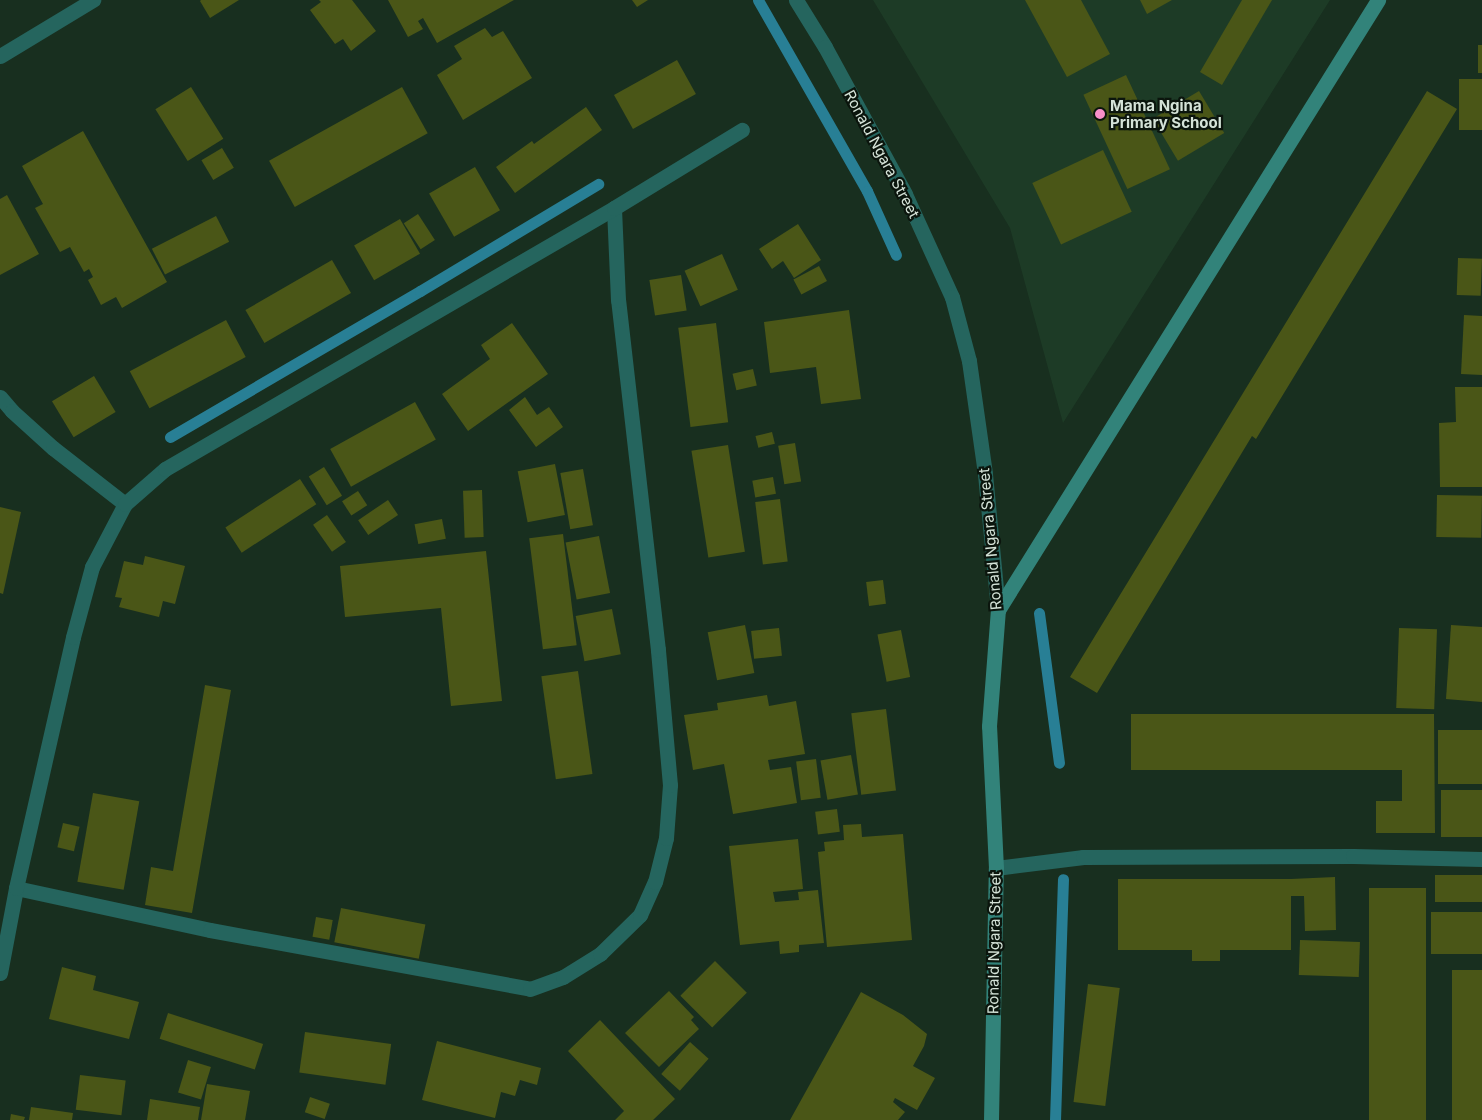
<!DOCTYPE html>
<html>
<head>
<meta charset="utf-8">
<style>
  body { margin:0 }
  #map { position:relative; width:1482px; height:1120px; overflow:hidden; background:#182f1f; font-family:Inter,sans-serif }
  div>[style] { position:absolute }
  .built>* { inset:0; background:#1d3b26 }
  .stream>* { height:11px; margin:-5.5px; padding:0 5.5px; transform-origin:5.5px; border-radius:5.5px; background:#287f95 }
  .building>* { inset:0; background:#4a5617; transform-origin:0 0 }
  .street>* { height:15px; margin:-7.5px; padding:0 7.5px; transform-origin:7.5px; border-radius:7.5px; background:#25655e }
  .secondary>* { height:15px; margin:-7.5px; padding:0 7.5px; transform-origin:7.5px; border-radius:7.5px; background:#32837a }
  .dots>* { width:14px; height:14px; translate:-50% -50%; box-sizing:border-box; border:2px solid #0b150d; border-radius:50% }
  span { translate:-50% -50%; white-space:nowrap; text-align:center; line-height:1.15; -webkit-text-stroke:4.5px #0b150d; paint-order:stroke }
  .poi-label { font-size:15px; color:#d5e3d8; font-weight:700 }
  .left { translate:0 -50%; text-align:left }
  .street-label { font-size:15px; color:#d5e3d8 }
</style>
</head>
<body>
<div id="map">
  <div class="built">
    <div style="clip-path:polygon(873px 0,1330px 0,1063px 423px,1010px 228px)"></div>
  </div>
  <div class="stream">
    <div style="left:758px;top:0;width:220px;rotate:60.3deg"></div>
    <div style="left:867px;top:191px;width:70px;rotate:65.6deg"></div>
    <div style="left:170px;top:437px;width:290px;rotate:-30.3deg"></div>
    <div style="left:420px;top:291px;width:208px;rotate:-31deg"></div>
    <div style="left:1039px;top:613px;width:151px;rotate:82.4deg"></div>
    <div style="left:1055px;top:1120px;width:241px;rotate:-88.1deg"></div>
  </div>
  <div class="building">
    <div style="clip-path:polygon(239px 0,210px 18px,200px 1px,201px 0)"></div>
    <div style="clip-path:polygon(319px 0,352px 0,376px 31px,351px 51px,343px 39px,335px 44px,310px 10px,321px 2px)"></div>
    <div style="clip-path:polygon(388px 0,514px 0,437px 43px,423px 18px,418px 21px,423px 29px,408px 37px)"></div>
    <div style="clip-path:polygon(632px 0,648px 0,637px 7px)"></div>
    <div style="clip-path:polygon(1025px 0,1081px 0,1110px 54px,1067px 77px)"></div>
    <div style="clip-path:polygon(1140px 0,1172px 0,1147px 14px)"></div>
    <div style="clip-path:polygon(1242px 0,1272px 0,1222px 85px,1200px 72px)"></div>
    <div style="clip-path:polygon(485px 28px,492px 37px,503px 31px,532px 78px,463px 120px,437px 75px,462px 59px,454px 46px)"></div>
    <div style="left:1478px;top:45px;width:4px;height:28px"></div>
    <div style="left:677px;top:60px;width:39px;height:72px;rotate:61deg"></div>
    <div style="left:1126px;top:75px;width:104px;height:47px;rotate:65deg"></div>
    <div style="left:1482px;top:79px;width:51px;height:23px;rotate:90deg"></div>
    <div style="left:191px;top:87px;width:61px;height:42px;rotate:58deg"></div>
    <div style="left:402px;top:87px;width:53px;height:152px;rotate:61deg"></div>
    <div style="left:1199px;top:91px;width:49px;height:54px;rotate:59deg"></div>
    <div style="clip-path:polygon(1427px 91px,1457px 109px,1256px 439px,1252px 436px,1097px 693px,1070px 677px)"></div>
    <div style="clip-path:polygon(586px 107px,602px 130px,515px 193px,496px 167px,532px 141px,534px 144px)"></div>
    <div style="clip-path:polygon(83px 131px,167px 282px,122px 308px,116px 297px,101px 305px,88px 280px,93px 277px,89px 269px,84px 272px,70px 247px,60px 252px,35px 208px,43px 204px,22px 166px)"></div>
    <div style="left:222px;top:148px;width:23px;height:24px;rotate:59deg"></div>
    <div style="left:1103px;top:150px;width:68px;height:78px;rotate:65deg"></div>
    <div style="left:475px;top:167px;width:50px;height:53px;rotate:60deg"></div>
    <div style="clip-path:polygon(7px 195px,39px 254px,0 275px,0 199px)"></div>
    <div style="left:418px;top:214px;width:31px;height:17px;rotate:57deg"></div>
    <div style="left:216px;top:216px;width:29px;height:72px;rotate:63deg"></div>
    <div style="left:400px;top:219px;width:40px;height:53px;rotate:60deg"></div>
    <div style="clip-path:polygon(798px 224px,821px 260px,794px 278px,783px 261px,772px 269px,759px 249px)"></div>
    <div style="left:722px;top:254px;width:39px;height:41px;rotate:66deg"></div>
    <div style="left:1458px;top:258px;width:24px;height:37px;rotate:2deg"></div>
    <div style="left:332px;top:260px;width:38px;height:100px;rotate:60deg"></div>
    <div style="left:819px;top:266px;width:17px;height:29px;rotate:62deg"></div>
    <div style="left:681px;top:275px;width:36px;height:32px;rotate:81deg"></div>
    <div style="clip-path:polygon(849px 310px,861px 399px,821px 404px,816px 367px,770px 373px,764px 322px)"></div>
    <div style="clip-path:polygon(1464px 315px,1482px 316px,1482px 375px,1461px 374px)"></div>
    <div style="left:226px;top:320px;width:42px;height:109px;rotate:62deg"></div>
    <div style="clip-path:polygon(512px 323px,548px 374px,468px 431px,442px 394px,490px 359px,481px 345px)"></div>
    <div style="left:716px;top:323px;width:100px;height:38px;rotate:83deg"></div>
    <div style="left:753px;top:369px;width:17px;height:21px;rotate:77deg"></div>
    <div style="left:94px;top:376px;width:42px;height:49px;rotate:59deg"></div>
    <div style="clip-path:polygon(1455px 387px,1482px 387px,1482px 487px,1440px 487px,1439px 423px,1456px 422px)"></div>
    <div style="clip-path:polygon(525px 397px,537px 415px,549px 407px,563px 427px,536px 447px,509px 410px)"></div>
    <div style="left:415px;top:402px;width:43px;height:97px;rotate:61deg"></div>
    <div style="left:772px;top:432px;width:12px;height:17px;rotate:76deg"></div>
    <div style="left:795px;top:443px;width:39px;height:17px;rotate:81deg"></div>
    <div style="left:728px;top:445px;width:108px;height:37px;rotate:81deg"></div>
    <div style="left:555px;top:464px;width:52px;height:38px;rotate:79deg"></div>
    <div style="left:324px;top:467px;width:34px;height:18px;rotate:58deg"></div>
    <div style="left:583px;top:469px;width:57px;height:23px;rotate:80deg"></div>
    <div style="left:773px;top:477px;width:17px;height:21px;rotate:80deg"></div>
    <div style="left:300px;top:479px;width:30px;height:89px;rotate:57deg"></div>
    <div style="left:482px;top:490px;width:47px;height:19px;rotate:88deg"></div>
    <div style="left:358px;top:491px;width:17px;height:19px;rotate:57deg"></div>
    <div style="left:1437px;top:495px;width:45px;height:42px;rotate:1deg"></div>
    <div style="left:780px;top:499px;width:63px;height:25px;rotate:83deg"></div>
    <div style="left:388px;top:500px;width:18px;height:36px;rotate:56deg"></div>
    <div style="clip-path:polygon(0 507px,21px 512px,3px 594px,0 593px)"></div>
    <div style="left:327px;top:515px;width:33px;height:17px;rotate:55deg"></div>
    <div style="left:442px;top:519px;width:20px;height:28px;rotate:79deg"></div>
    <div style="left:563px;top:534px;width:112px;height:34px;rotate:83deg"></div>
    <div style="left:599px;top:536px;width:58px;height:34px;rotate:79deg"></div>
    <div style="clip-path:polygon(486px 551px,502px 701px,451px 706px,441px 608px,345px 617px,340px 566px)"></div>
    <div style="clip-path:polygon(145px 556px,185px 566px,175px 604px,163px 601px,159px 617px,119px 607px,122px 598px,115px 597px,124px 561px,143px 565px)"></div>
    <div style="left:883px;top:580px;width:24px;height:17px;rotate:83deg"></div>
    <div style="left:612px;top:609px;width:46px;height:37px;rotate:79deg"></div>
    <div style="left:745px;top:625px;width:49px;height:38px;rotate:79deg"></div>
    <div style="clip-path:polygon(1451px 625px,1482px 627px,1482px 702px,1446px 699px)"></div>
    <div style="left:779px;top:628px;width:28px;height:28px;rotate:84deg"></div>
    <div style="left:1399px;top:628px;width:38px;height:80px;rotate:2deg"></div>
    <div style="left:901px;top:630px;width:48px;height:24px;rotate:79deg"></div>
    <div style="left:578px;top:671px;width:104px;height:37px;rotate:82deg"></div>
    <div style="clip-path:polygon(205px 685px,231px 690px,192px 913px,145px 905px,151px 867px,173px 871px)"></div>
    <div style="clip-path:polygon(767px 695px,769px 706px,796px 701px,805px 754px,768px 760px,770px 770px,791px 767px,797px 803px,733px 814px,724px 764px,693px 770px,684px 715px,718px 710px,717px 703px)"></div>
    <div style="left:886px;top:709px;width:82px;height:35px;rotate:83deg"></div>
    <div style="clip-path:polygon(1131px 714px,1434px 714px,1435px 833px,1376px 833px,1376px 801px,1402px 801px,1402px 770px,1131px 770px)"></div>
    <div style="left:1482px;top:730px;width:54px;height:44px;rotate:90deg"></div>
    <div style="left:851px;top:755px;width:40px;height:31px;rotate:80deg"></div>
    <div style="left:816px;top:759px;width:39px;height:20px;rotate:83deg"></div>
    <div style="left:1441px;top:790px;width:41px;height:47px"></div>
    <div style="left:93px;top:793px;width:47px;height:90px;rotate:10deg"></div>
    <div style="left:837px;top:809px;width:23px;height:22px;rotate:83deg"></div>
    <div style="left:63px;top:823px;width:17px;height:25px;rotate:13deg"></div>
    <div style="clip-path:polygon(861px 824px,862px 837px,903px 834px,912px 940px,827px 947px,818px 852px,825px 851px,824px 842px,844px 840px,843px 825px)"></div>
    <div style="clip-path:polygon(798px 839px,803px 889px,773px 892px,775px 902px,799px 900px,798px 892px,818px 890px,824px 943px,799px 945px,799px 952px,780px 954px,779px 941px,740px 945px,729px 846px)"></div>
    <div style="left:1435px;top:875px;width:47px;height:27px"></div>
    <div style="clip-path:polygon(1335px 877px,1336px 930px,1305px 931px,1304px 896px,1291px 896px,1291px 950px,1220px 950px,1220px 961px,1192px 961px,1192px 950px,1118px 950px,1118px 879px,1291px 879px)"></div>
    <div style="left:1369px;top:888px;width:57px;height:232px"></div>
    <div style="left:341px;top:908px;width:86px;height:35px;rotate:11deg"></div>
    <div style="left:1431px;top:912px;width:51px;height:42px"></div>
    <div style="left:316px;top:917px;width:17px;height:20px;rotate:10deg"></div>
    <div style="left:1300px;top:940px;width:60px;height:35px;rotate:2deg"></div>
    <div style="left:715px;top:961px;width:45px;height:49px;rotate:45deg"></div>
    <div style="clip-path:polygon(62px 967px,96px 976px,93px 990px,139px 1002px,129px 1039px,49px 1019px)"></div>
    <div style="left:1452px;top:970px;width:30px;height:150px"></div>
    <div style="left:1088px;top:984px;width:32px;height:119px;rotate:7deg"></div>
    <div style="clip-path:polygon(669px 991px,694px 1017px,691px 1020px,699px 1029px,659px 1067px,625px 1033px)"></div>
    <div style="clip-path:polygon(861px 992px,903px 1015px,927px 1034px,924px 1046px,913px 1066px,935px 1078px,917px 1110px,895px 1098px,893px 1102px,905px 1112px,898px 1120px,790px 1120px)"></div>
    <div style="left:168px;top:1013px;width:100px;height:27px;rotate:18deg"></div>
    <div style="clip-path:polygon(600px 1020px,675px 1099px,653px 1120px,615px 1120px,624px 1111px,568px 1051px)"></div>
    <div style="left:305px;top:1032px;width:87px;height:41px;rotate:8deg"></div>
    <div style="clip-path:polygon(437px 1041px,541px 1068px,537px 1085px,520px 1080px,515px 1096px,501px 1092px,495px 1118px,422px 1100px)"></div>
    <div style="left:690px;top:1042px;width:25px;height:43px;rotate:42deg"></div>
    <div style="left:188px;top:1060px;width:24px;height:34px;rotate:17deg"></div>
    <div style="left:80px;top:1075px;width:46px;height:35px;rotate:7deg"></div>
    <div style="clip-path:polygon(207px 1084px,250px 1091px,245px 1120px,201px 1120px)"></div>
    <div style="left:310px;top:1097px;width:21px;height:16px;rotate:19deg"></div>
    <div style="clip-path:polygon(150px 1099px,200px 1107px,198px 1120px,147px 1120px)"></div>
    <div style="clip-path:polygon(31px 1107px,73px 1113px,72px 1120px,29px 1120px)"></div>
    <div style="clip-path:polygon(11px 1114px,25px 1117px,24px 1120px,10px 1120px)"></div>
  </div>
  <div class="street">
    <div style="left:796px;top:0;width:55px;rotate:58.3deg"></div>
    <div style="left:825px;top:47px;width:167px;rotate:61.4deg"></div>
    <div style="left:905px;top:194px;width:113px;rotate:65.5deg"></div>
    <div style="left:952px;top:297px;width:66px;rotate:75.1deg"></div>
    <div style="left:969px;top:361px;width:114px;rotate:81.9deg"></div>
    <div style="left:985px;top:474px;width:137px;rotate:84.5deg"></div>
    <div style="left:0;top:56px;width:109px;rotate:-31.1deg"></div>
    <div style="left:0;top:397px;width:18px;rotate:49deg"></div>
    <div style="left:12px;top:411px;width:55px;rotate:42.1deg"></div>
    <div style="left:53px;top:448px;width:91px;rotate:37.9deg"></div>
    <div style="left:996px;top:868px;width:88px;rotate:-7.2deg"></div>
    <div style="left:1083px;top:857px;width:270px;rotate:-0.2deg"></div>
    <div style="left:1353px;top:856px;width:129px;rotate:1.3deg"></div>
    <div style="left:16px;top:888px;width:198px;rotate:12.2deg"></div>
    <div style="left:210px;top:930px;width:325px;rotate:10.4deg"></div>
    <div style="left:530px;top:989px;width:35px;rotate:-20deg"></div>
    <div style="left:563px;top:977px;width:44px;rotate:-31.9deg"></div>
    <div style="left:600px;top:954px;width:56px;rotate:-44.3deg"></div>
    <div style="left:640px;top:915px;width:36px;rotate:-66deg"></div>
    <div style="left:655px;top:882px;width:45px;rotate:-76deg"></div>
    <div style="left:666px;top:838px;width:53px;rotate:-85.7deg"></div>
    <div style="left:670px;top:785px;width:136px;rotate:-95.1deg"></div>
    <div style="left:658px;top:650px;width:352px;rotate:-96.5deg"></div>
    <div style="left:618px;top:300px;width:92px;rotate:-92.5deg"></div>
    <div style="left:0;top:973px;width:86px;rotate:-79.3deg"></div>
    <div style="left:16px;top:888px;width:257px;rotate:-77.2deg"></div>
    <div style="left:73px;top:637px;width:73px;rotate:-74.8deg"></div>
    <div style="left:92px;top:567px;width:71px;rotate:-62.4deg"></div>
    <div style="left:125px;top:504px;width:53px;rotate:-41.2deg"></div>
    <div style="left:165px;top:469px;width:519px;rotate:-30.17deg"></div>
    <div style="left:614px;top:208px;width:150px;rotate:-31.4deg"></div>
  </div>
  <div class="secondary">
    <div style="left:991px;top:1120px;width:252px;rotate:-88.9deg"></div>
    <div style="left:996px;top:868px;width:142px;rotate:-92.8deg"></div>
    <div style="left:989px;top:726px;width:116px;rotate:-85.6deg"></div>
    <div style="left:998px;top:610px;width:719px;rotate:-58.08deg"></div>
  </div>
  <div class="dots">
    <div style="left:1100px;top:114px;background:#f98fc9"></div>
  </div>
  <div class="poi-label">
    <span class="left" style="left:1110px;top:114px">Mama Ngina<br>Primary School</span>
  </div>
  <div class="street-label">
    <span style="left:882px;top:154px;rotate:62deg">Ronald Ngara Street</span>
    <span style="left:990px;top:539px;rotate:-95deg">Ronald Ngara Street</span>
    <span style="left:994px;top:943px;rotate:-89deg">Ronald Ngara Street</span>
  </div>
</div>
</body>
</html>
